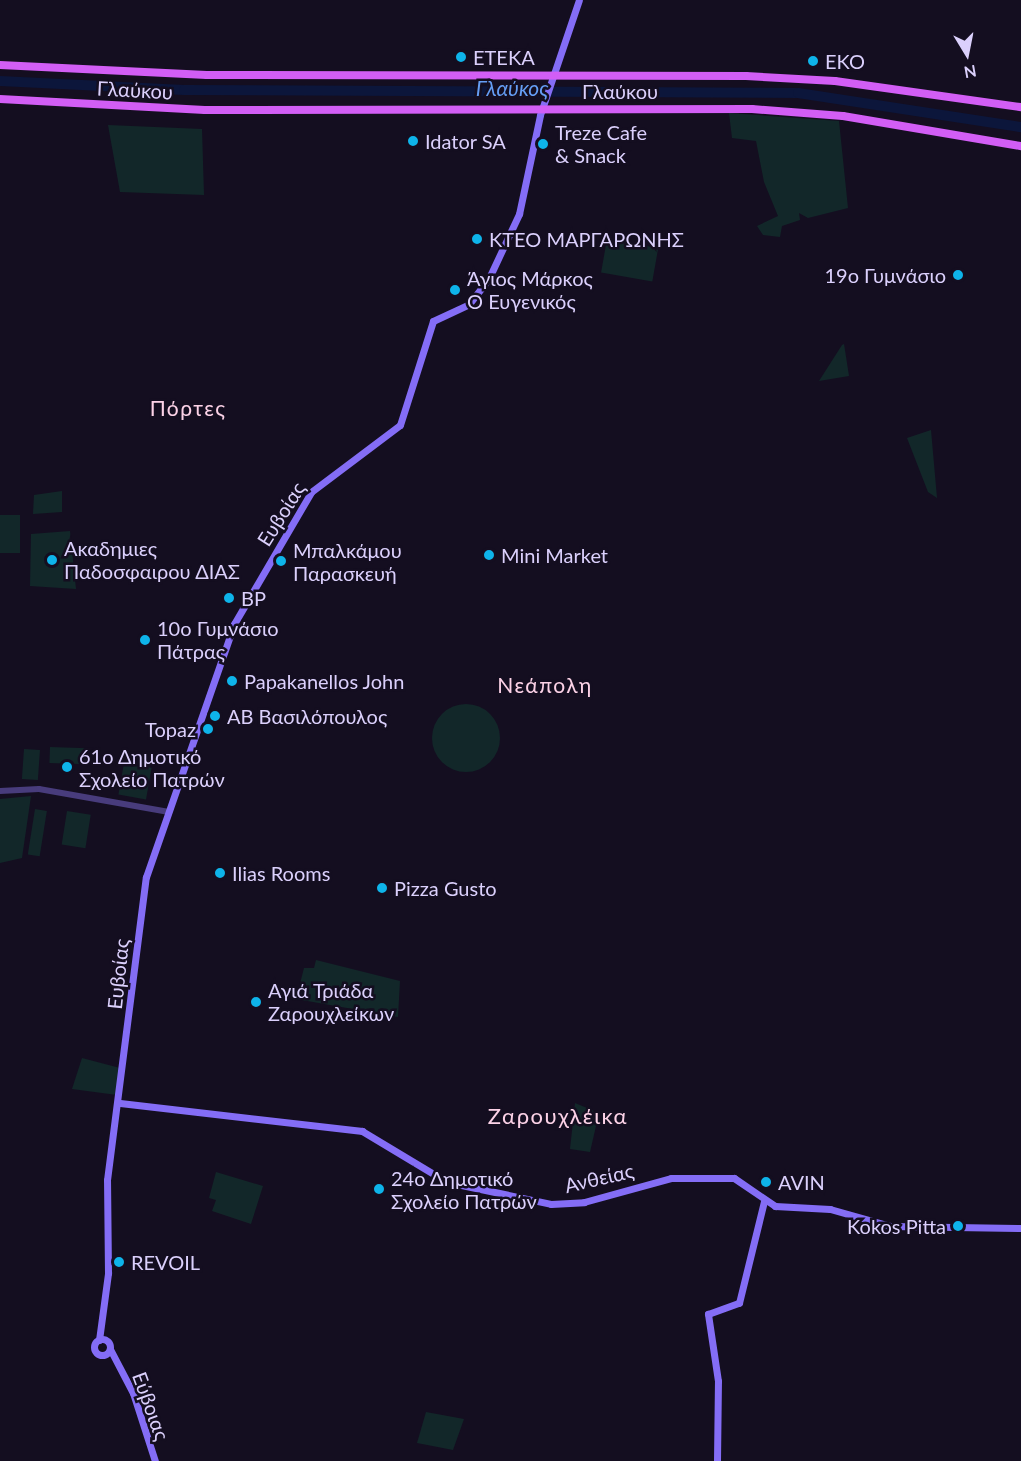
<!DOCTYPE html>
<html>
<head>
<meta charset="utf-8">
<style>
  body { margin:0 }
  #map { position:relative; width:1021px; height:1461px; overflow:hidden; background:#140e20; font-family:Lato,sans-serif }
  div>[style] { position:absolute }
  .green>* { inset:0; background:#122729; transform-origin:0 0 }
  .round { border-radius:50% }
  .river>* { height:10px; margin:-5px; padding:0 5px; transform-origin:5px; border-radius:5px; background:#0c163b }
  .tertiary>* { height:6px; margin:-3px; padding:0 3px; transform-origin:3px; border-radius:3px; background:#483c7c }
  .secondary>* { height:7px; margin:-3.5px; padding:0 3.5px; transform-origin:3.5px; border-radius:3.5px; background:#846df6 }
  .secondary>.ring { margin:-3.5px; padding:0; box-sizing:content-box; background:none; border:7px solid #846df6; border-radius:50% }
  .primary>* { height:8px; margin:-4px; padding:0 4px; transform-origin:4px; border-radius:4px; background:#d25ef5 }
  .dots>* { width:16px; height:16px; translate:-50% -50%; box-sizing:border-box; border:3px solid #140e20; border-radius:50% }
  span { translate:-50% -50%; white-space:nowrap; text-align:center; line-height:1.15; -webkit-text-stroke:5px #140e20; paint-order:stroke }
  .poi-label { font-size:20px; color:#dbd0fc }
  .left { translate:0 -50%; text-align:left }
  .right { translate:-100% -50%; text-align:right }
  .street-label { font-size:20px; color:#dbd0fc }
  .water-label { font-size:21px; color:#659ef5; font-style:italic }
  .neighbourhood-label { font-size:21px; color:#fcd2e7; letter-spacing:1.5px }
  .quarter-label { font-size:22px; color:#fcd2e7; letter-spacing:1.5px }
  .north { position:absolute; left:937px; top:24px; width:60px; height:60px; -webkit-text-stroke:4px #140e20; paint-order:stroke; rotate:170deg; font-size:16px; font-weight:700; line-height:24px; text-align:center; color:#dbd0fc }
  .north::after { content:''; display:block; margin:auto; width:21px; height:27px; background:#dbd0fc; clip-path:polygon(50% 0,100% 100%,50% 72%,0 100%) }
</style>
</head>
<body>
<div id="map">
  <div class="green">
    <div style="clip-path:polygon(729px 113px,839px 121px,848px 208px,808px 218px,799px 213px,800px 220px,782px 226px,780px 237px,763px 235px,757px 226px,778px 216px,764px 182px,756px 141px,732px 138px)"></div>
    <div style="clip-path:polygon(108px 125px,202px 129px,204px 195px,120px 192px)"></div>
    <div style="left:607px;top:239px;width:52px;height:34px;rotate:10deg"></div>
    <div style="clip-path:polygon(844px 344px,849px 376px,819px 381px,842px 345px)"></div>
    <div style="clip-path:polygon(931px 430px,937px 498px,928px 492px,907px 438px)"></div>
    <div style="clip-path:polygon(62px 491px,62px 512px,33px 514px,34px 495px)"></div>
    <div style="left:0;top:515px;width:20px;height:38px"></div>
    <div style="clip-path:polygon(70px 531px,76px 589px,30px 586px,31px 534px)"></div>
    <div class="round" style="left:432px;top:704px;width:68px;height:68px"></div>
    <div style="left:50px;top:747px;width:37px;height:16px;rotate:2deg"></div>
    <div style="left:24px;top:749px;width:16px;height:30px;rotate:4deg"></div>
    <div style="left:124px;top:763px;width:28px;height:32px;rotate:10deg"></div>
    <div style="clip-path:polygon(31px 796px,22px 858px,0 863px,0 799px)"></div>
    <div style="left:35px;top:809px;width:12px;height:46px;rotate:9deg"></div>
    <div style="left:67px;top:811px;width:24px;height:34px;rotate:9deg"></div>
    <div style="clip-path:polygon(316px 960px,400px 981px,398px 1017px,296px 999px,304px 968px,314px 968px)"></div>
    <div style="clip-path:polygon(82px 1058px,120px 1068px,117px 1095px,72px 1089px)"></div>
    <div style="clip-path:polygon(575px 1103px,599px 1113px,590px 1152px,570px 1149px)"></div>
    <div style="clip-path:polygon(216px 1172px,263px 1186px,251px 1224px,212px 1211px,216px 1200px,209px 1198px)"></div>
    <div style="clip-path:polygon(426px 1412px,464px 1419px,453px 1450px,417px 1443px)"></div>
  </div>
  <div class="river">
    <div style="left:0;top:81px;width:184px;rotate:2.8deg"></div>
    <div style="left:184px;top:90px;width:614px;rotate:0.28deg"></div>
    <div style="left:798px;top:93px;width:226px;rotate:8.7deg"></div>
  </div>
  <div class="tertiary">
    <div style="left:0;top:791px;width:39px;rotate:-3deg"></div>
    <div style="left:39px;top:789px;width:132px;rotate:10deg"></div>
  </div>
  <div class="secondary">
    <div style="left:120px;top:1103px;width:244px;rotate:6.6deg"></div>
    <div style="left:362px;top:1131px;width:99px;rotate:31deg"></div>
    <div style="left:447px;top:1182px;width:106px;rotate:11.9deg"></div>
    <div style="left:551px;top:1204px;width:33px;rotate:-3deg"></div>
    <div style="left:584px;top:1202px;width:90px;rotate:-15.4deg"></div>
    <div style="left:671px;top:1178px;width:63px"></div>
    <div style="left:734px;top:1178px;width:50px;rotate:34.3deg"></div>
    <div style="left:775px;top:1206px;width:55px;rotate:3.1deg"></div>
    <div style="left:830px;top:1209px;width:62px;rotate:15.8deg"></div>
    <div style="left:890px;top:1226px;width:131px;rotate:0.9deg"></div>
    <div class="ring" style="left:94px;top:1339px;width:9px;height:9px"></div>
    <div style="left:99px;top:1340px;width:68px;rotate:-82.3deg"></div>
    <div style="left:108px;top:1273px;width:93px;rotate:-90.6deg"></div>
    <div style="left:107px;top:1180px;width:305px;rotate:-82.7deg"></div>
    <div style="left:146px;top:877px;width:268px;rotate:-70.8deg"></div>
    <div style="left:234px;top:624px;width:153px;rotate:-59.7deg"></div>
    <div style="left:311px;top:492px;width:111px;rotate:-37deg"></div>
    <div style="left:400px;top:425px;width:109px;rotate:-72.4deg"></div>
    <div style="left:433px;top:321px;width:40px;rotate:-25deg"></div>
    <div style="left:469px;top:304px;width:33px;rotate:-52deg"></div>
    <div style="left:489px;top:278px;width:71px;rotate:-64.9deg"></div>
    <div style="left:519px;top:214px;width:101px;rotate:-78deg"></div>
    <div style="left:540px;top:115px;width:121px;rotate:-71.3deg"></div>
    <div style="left:110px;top:1349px;width:50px;rotate:62.4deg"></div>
    <div style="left:133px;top:1393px;width:71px;rotate:72.1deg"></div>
    <div style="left:717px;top:1461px;width:80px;rotate:-89.3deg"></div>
    <div style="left:718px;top:1381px;width:68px;rotate:-98.5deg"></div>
    <div style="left:708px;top:1314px;width:33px;rotate:-20deg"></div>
    <div style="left:739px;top:1303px;width:105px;rotate:-76.2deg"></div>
  </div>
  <div class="primary">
    <div style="left:0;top:65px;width:207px;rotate:2.8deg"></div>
    <div style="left:207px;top:75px;width:539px;rotate:0.11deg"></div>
    <div style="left:746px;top:76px;width:89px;rotate:3.2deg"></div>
    <div style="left:835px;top:81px;width:188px;rotate:8deg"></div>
    <div style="left:0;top:99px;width:205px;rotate:3.1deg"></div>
    <div style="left:205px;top:110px;width:547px;rotate:-0.1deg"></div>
    <div style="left:752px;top:109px;width:91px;rotate:4.4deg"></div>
    <div style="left:843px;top:116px;width:181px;rotate:9.6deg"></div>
  </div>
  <div class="dots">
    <div style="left:461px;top:57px;background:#0eb4ea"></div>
    <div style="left:813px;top:61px;background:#0eb4ea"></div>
    <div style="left:413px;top:141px;background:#0eb4ea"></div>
    <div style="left:543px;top:144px;background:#0eb4ea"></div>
    <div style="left:477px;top:239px;background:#0eb4ea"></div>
    <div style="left:958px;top:275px;background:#0eb4ea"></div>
    <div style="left:455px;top:290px;background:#0eb4ea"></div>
    <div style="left:489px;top:555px;background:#0eb4ea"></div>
    <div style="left:52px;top:560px;background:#0eb4ea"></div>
    <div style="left:281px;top:561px;background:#0eb4ea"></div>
    <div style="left:229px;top:598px;background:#0eb4ea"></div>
    <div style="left:145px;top:640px;background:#0eb4ea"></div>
    <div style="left:232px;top:681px;background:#0eb4ea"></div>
    <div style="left:215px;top:716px;background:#0eb4ea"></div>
    <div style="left:208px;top:729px;background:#0eb4ea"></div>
    <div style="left:67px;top:767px;background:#0eb4ea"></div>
    <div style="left:220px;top:873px;background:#0eb4ea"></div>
    <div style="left:382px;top:888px;background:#0eb4ea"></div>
    <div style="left:256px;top:1002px;background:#0eb4ea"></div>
    <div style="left:766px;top:1182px;background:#0eb4ea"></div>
    <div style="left:379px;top:1189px;background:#0eb4ea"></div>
    <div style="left:958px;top:1226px;background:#0eb4ea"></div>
    <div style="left:119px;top:1262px;background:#0eb4ea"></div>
  </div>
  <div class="poi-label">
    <span class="left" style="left:473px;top:57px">ΕΤΕΚΑ</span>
    <span class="left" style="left:825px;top:61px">EKO</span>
    <span class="left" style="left:555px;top:144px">Treze Cafe<br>&amp; Snack</span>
    <span class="left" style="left:425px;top:141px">Idator SA</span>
    <span class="left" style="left:489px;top:239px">ΚΤΕΟ ΜΑΡΓΑΡΩΝΗΣ</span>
    <span class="right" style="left:946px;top:275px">19ο Γυμνάσιο</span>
    <span class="left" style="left:467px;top:290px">Άγιος Μάρκος<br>Ο Ευγενικός</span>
    <span class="left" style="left:64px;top:560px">Ακαδημιες<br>Παδοσφαιρου ΔΙΑΣ</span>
    <span class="left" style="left:293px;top:562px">Μπαλκάμου<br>Παρασκευή</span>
    <span class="left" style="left:501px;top:555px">Mini Market</span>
    <span class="left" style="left:241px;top:598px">BP</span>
    <span class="left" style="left:157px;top:640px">10ο Γυμνάσιο<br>Πάτρας</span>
    <span class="left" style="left:244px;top:681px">Papakanellos John</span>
    <span class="left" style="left:227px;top:716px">ΑΒ Βασιλόπουλος</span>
    <span class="right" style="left:196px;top:729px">Topaz</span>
    <span class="left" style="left:79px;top:768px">61ο Δημοτικό<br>Σχολείο Πατρών</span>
    <span class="left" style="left:232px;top:873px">Ilias Rooms</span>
    <span class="left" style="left:394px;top:888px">Pizza Gusto</span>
    <span class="left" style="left:268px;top:1002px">Αγιά Τριάδα<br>Ζαρουχλείκων</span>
    <span class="left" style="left:391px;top:1190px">24ο Δημοτικό<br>Σχολείο Πατρών</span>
    <span class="left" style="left:778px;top:1182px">AVIN</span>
    <span class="right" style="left:946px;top:1226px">Kokos Pitta</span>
    <span class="left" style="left:131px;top:1262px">REVOIL</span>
  </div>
  <div class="street-label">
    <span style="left:135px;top:90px;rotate:3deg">Γλαύκου</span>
    <span style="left:620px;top:91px">Γλαύκου</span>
    <span style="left:281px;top:514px;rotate:-58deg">Ευβοίας</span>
    <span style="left:118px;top:974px;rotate:-84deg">Ευβοίας</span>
    <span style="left:599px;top:1178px;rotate:-13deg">Ανθείας</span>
    <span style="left:151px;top:1406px;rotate:70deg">Εύβοιας</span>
  </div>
  <div class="water-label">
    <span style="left:512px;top:88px">Γλαύκος</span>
  </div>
  <div class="neighbourhood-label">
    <span style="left:188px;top:408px">Πόρτες</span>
    <span style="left:545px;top:685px">Νεάπολη</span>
  </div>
  <div class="quarter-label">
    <span style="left:558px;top:1116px">Ζαρουχλέικα</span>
  </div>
  <div class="north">N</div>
</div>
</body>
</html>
